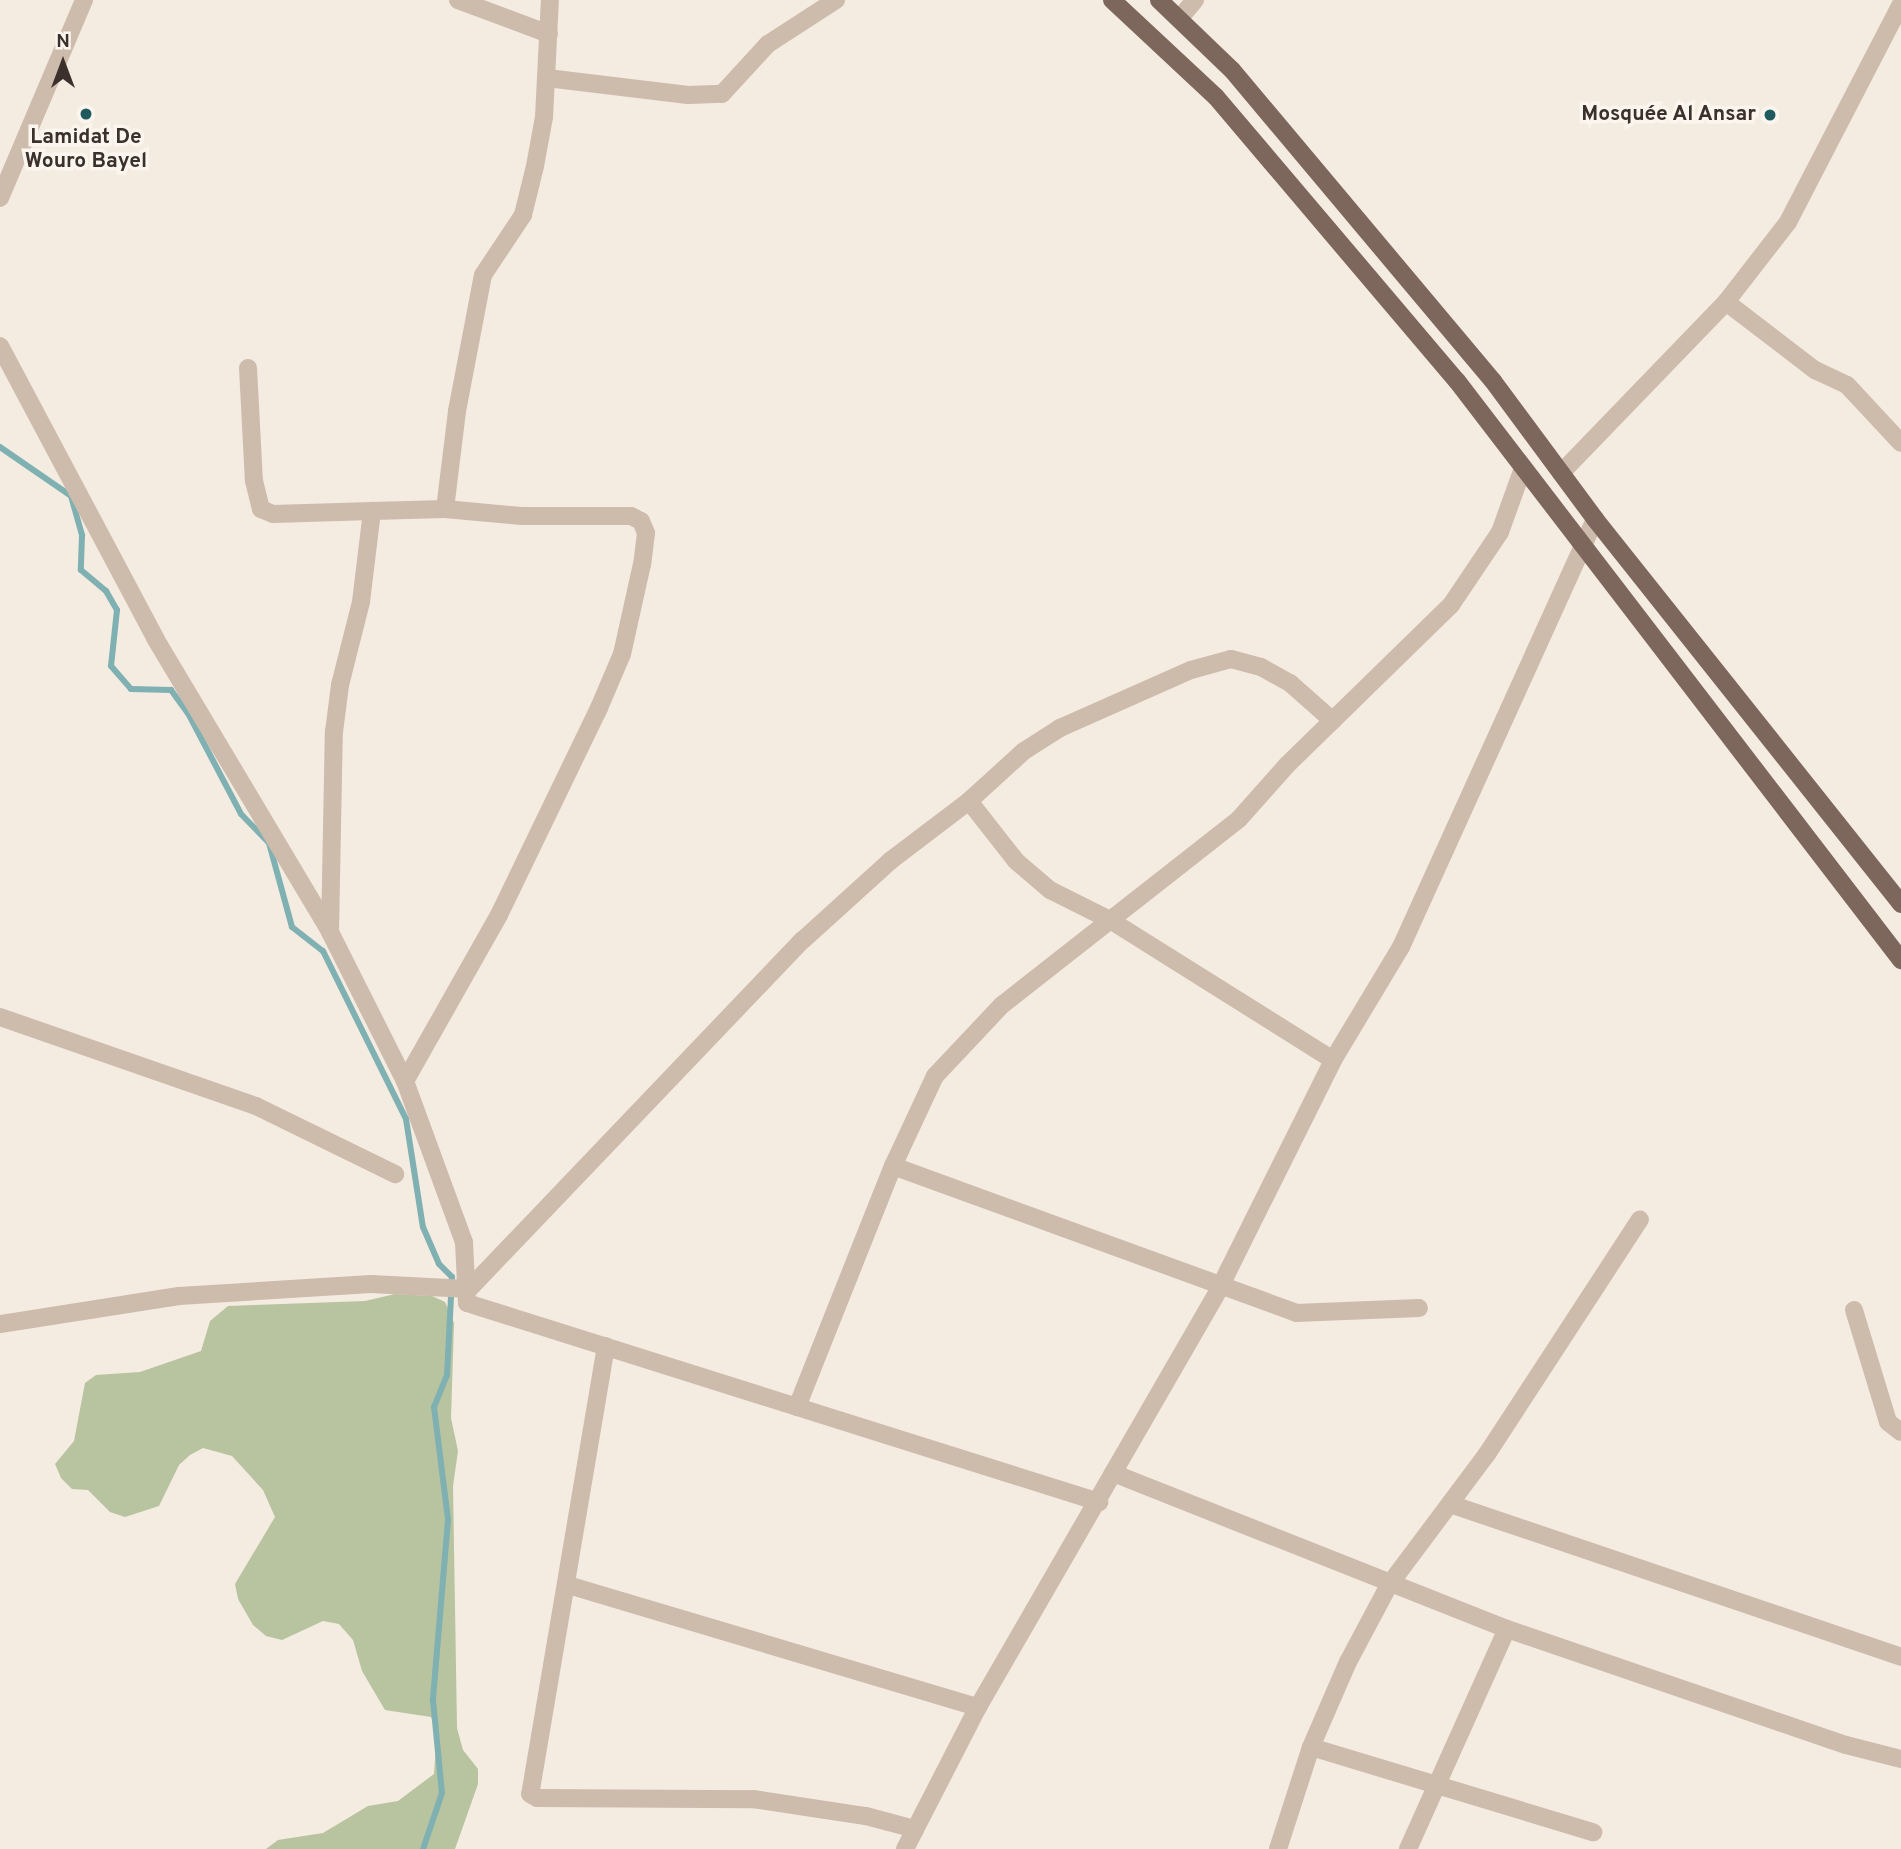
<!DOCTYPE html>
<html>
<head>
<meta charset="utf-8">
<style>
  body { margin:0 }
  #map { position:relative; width:1901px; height:1849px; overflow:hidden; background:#f4ebe1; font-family:Overpass,sans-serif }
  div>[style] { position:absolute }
  .green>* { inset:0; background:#b8c4a0 }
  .stream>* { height:6px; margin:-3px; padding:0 3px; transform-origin:3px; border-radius:3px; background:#7fb0b2 }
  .street>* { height:18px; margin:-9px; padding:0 9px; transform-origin:9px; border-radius:9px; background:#cdbbac }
  .primary>* { height:18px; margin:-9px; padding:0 9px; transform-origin:9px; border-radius:9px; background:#7d675c }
  .dots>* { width:19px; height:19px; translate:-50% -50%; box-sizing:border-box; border:4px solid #fbf5ee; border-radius:50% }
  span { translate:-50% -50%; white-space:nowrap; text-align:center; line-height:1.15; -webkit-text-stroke:7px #fbf5ee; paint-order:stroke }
  .poi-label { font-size:21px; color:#3b302b; font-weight:700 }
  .right { translate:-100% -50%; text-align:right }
  .north { position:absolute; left:28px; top:28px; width:70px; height:70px; -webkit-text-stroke:5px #fbf5ee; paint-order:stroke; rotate:0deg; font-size:19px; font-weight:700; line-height:28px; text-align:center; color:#3b302b }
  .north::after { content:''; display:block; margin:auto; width:24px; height:32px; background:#3b302b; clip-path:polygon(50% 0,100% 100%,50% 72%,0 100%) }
</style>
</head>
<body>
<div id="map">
  <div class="green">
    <div style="clip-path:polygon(395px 1294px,432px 1296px,445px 1302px,454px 1323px,451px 1418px,458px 1451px,453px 1486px,457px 1728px,463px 1750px,478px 1769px,478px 1784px,455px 1849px,266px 1849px,278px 1840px,323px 1833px,368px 1806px,398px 1801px,434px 1774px,437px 1730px,431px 1717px,385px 1710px,362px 1671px,353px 1640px,339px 1624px,323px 1621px,282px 1640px,266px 1636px,253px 1625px,238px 1599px,235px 1584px,275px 1517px,263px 1490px,232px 1456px,203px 1448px,190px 1455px,179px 1465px,159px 1506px,125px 1517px,110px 1512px,88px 1490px,72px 1489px,61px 1478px,55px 1464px,74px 1441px,85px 1383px,96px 1375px,140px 1372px,201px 1351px,210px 1321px,228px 1306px,365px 1301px)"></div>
  </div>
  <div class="stream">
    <div style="left:0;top:447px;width:86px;rotate:34.6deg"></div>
    <div style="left:71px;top:496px;width:41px;rotate:74.2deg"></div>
    <div style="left:82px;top:535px;width:35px;rotate:92deg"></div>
    <div style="left:81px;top:570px;width:33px;rotate:40deg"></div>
    <div style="left:106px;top:591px;width:22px;rotate:60deg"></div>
    <div style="left:117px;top:610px;width:56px;rotate:96.1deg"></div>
    <div style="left:111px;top:666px;width:30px;rotate:49deg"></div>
    <div style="left:131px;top:689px;width:40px;rotate:1.4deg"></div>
    <div style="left:171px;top:690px;width:29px;rotate:54deg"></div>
    <div style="left:188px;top:713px;width:114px;rotate:62.3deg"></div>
    <div style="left:241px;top:814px;width:40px;rotate:46deg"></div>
    <div style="left:269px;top:843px;width:87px;rotate:74.7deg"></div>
    <div style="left:292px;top:927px;width:39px;rotate:38deg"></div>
    <div style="left:323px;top:951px;width:187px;rotate:63.7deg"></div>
    <div style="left:406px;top:1119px;width:109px;rotate:81.1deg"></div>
    <div style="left:423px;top:1227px;width:40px;rotate:66.6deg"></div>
    <div style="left:439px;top:1264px;width:18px;rotate:45deg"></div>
    <div style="left:452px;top:1277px;width:98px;rotate:92.9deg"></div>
    <div style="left:447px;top:1375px;width:35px;rotate:112deg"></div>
    <div style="left:434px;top:1407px;width:114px;rotate:82.9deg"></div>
    <div style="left:448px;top:1520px;width:181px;rotate:94.8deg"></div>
    <div style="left:433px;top:1700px;width:93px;rotate:84.5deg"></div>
    <div style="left:442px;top:1793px;width:59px;rotate:108.7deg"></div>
  </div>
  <div class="street">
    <div style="left:458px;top:0;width:97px;rotate:20.5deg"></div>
    <div style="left:1179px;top:19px;width:25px;rotate:-50deg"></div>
    <div style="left:547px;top:78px;width:142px;rotate:6.9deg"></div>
    <div style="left:688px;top:95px;width:34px;rotate:-2deg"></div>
    <div style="left:722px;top:94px;width:68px;rotate:-47.4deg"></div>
    <div style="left:768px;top:44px;width:81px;rotate:-32.9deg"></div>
    <div style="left:0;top:198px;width:215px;rotate:-67deg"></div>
    <div style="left:1726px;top:302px;width:112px;rotate:37.4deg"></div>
    <div style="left:1815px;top:370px;width:35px;rotate:25deg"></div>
    <div style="left:1847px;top:385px;width:79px;rotate:47deg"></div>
    <div style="left:0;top:346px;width:331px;rotate:62deg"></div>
    <div style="left:155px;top:638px;width:342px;rotate:59.2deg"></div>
    <div style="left:330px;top:932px;width:167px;rotate:63.3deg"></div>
    <div style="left:405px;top:1081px;width:171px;rotate:69.9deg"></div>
    <div style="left:464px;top:1242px;width:61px;rotate:87.2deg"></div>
    <div style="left:467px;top:1303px;width:663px;rotate:17.48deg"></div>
    <div style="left:248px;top:368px;width:113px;rotate:87deg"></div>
    <div style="left:254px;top:481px;width:29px;rotate:76deg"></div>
    <div style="left:261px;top:509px;width:13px;rotate:23deg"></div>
    <div style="left:273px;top:514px;width:99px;rotate:-1.7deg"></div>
    <div style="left:1561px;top:473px;width:238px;rotate:-46deg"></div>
    <div style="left:1726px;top:302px;width:101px;rotate:-52.2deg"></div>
    <div style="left:1788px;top:222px;width:246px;rotate:-62.6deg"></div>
    <div style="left:445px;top:509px;width:99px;rotate:-83deg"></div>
    <div style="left:457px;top:411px;width:138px;rotate:-79.2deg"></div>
    <div style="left:483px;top:275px;width:72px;rotate:-56.3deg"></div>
    <div style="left:523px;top:215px;width:50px;rotate:-76.2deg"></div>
    <div style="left:535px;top:166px;width:50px;rotate:-79.6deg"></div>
    <div style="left:544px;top:117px;width:117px;rotate:-87.1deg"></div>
    <div style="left:969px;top:801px;width:76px;rotate:51.9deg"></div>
    <div style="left:1016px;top:861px;width:45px;rotate:40.5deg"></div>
    <div style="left:1050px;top:890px;width:67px;rotate:26.6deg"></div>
    <div style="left:1110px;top:920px;width:263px;rotate:32.1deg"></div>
    <div style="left:330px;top:932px;width:200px;rotate:-88.9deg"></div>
    <div style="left:334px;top:732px;width:47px;rotate:-82.7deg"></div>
    <div style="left:340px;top:685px;width:86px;rotate:-75.8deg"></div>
    <div style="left:361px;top:602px;width:92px;rotate:-83.1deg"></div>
    <div style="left:372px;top:511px;width:73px;rotate:-1.6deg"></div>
    <div style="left:445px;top:509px;width:77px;rotate:5.2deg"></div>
    <div style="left:522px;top:516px;width:109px"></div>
    <div style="left:631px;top:516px;width:11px;rotate:27deg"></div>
    <div style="left:641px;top:521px;width:13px;rotate:67deg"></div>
    <div style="left:646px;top:533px;width:31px;rotate:97deg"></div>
    <div style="left:642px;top:564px;width:92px;rotate:102.5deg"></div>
    <div style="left:622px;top:654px;width:59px;rotate:113.1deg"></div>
    <div style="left:599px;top:708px;width:230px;rotate:115.8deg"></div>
    <div style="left:499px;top:915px;width:191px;rotate:119.5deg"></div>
    <div style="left:0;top:1017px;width:271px;rotate:19.2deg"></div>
    <div style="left:256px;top:1106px;width:155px;rotate:26.1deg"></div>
    <div style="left:893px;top:1166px;width:429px;rotate:20deg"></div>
    <div style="left:1296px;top:1313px;width:123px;rotate:-2.3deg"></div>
    <div style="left:1854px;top:1310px;width:117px;rotate:73.1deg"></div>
    <div style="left:1888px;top:1422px;width:16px;rotate:38deg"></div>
    <div style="left:0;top:1324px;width:181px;rotate:-8.9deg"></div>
    <div style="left:179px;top:1296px;width:192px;rotate:-3.6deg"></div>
    <div style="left:371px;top:1284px;width:98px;rotate:2.9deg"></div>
    <div style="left:469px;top:1289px;width:483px;rotate:-46.3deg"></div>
    <div style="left:803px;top:940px;width:118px;rotate:-42.2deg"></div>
    <div style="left:890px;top:861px;width:99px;rotate:-37.2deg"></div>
    <div style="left:969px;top:801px;width:74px;rotate:-42.3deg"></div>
    <div style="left:1024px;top:751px;width:43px;rotate:-32.6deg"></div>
    <div style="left:1060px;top:728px;width:143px;rotate:-23.9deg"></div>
    <div style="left:1191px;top:670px;width:41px;rotate:-15.4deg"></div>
    <div style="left:1231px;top:659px;width:31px;rotate:15deg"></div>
    <div style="left:1261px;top:667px;width:33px;rotate:29deg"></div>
    <div style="left:1290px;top:683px;width:57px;rotate:41.5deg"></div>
    <div style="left:606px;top:1346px;width:454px;rotate:99.6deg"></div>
    <div style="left:530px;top:1794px;width:8px;rotate:30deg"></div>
    <div style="left:537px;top:1798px;width:216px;rotate:0.3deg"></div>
    <div style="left:753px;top:1799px;width:114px;rotate:8.6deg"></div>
    <div style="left:866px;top:1816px;width:51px;rotate:14.9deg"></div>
    <div style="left:797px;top:1407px;width:259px;rotate:-68.3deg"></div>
    <div style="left:893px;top:1166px;width:99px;rotate:-65deg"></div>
    <div style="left:935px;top:1076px;width:98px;rotate:-46.7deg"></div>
    <div style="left:1002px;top:1005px;width:301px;rotate:-38.1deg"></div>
    <div style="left:1239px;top:819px;width:72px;rotate:-48.4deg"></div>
    <div style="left:1287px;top:765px;width:229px;rotate:-44.3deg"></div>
    <div style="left:1451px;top:605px;width:88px;rotate:-56.1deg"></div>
    <div style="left:1500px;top:532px;width:68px;rotate:-70.2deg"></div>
    <div style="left:1113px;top:1473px;width:424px;rotate:21.6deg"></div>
    <div style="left:1507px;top:1629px;width:358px;rotate:18.9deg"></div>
    <div style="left:1846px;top:1745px;width:57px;rotate:14.3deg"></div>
    <div style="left:1450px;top:1504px;width:476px;rotate:18.7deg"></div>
    <div style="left:568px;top:1585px;width:428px;rotate:16.6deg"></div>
    <div style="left:1311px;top:1747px;width:295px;rotate:16.8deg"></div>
    <div style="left:905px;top:1849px;width:160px;rotate:-62.8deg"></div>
    <div style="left:978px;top:1707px;width:485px;rotate:-60deg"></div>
    <div style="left:1220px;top:1287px;width:254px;rotate:-63.5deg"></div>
    <div style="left:1333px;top:1060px;width:132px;rotate:-59deg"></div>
    <div style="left:1401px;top:947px;width:470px;rotate:-65.6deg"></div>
    <div style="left:1278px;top:1849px;width:107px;rotate:-72.1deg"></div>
    <div style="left:1311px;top:1747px;width:93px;rotate:-66.5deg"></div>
    <div style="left:1348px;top:1662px;width:87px;rotate:-62deg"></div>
    <div style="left:1389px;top:1585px;width:164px;rotate:-53.2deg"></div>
    <div style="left:1487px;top:1454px;width:280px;rotate:-56.9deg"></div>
    <div style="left:1408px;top:1849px;width:241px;rotate:-65.8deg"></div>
  </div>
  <div class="primary">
    <div style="left:1112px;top:0;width:142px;rotate:43deg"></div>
    <div style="left:1216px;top:97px;width:372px;rotate:49.7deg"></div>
    <div style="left:1457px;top:381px;width:730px;rotate:52.52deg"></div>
    <div style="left:1159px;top:0;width:101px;rotate:43.8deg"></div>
    <div style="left:1232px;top:70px;width:406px;rotate:50deg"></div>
    <div style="left:1493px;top:381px;width:172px;rotate:53.5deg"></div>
    <div style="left:1595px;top:519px;width:492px;rotate:51.5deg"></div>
  </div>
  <div class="dots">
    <div style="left:86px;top:114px;background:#1f5a5e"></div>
    <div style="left:1770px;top:115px;background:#1f5a5e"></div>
  </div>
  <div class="poi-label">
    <span class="right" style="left:1756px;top:115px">Mosquée Al Ansar</span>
    <span style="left:86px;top:150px">Lamidat De<br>Wouro Bayel</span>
  </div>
  <div class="north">N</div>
</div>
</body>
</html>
